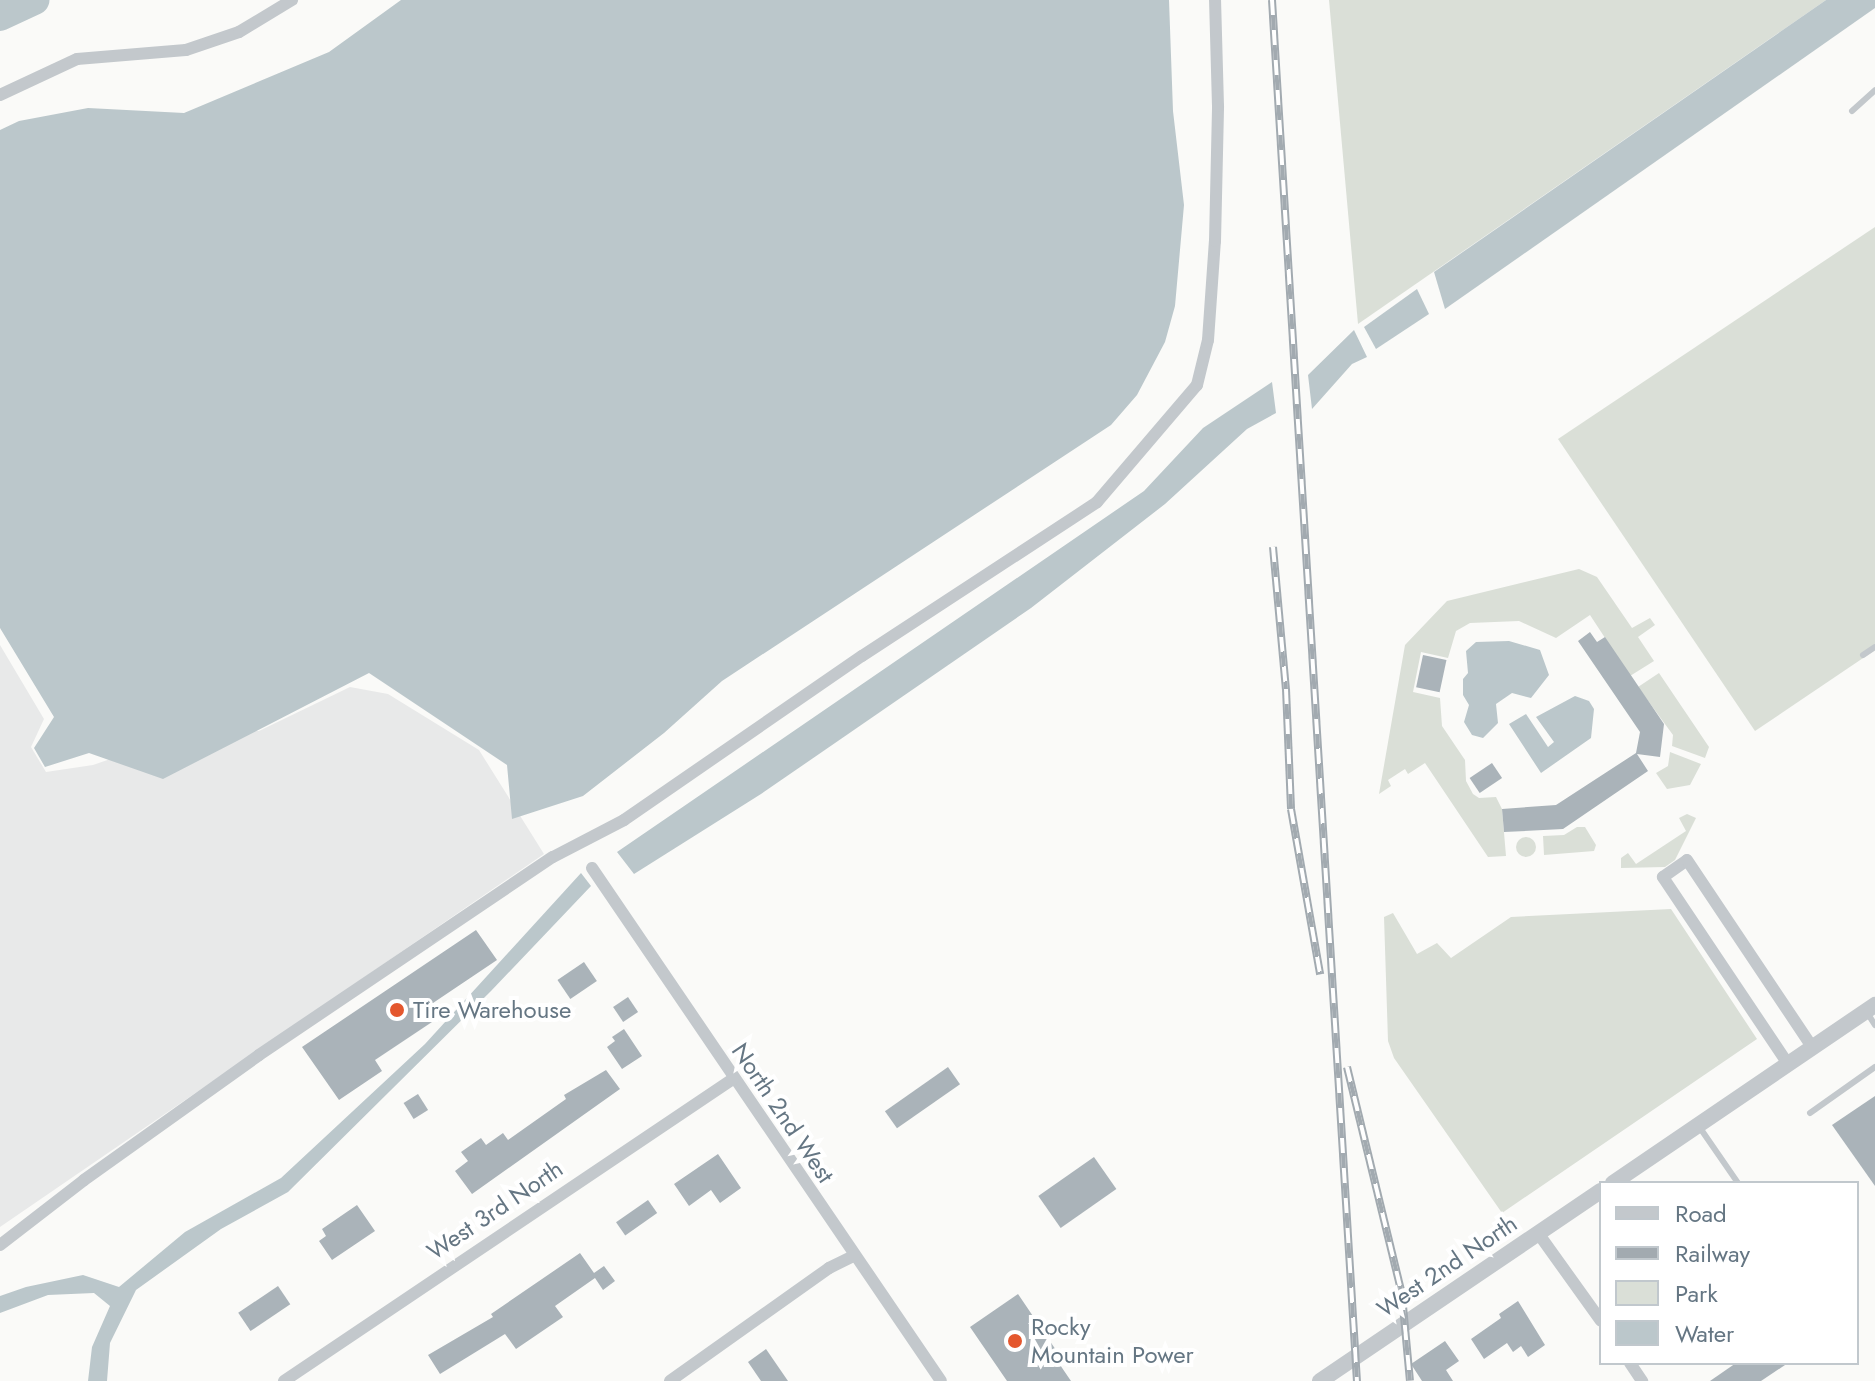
<!DOCTYPE html>
<html>
<head>
<meta charset="utf-8">
<style>
  body { margin:0 }
  #map { position:relative; width:1875px; height:1381px; overflow:hidden; background:#fafaf8; font-family:Jost,sans-serif }
  div>[style] { position:absolute }
  .built>* { inset:0; background:#e8e9e9 }
  .green>* { inset:0; background:#dadfd7 }
  .round { border-radius:50% }
  .water>* { inset:0; background:#bbc7cb }
  .river>* { height:30px; margin:-15px; padding:0 15px; transform-origin:15px; border-radius:15px; background:#bbc7cb }
  .building>* { inset:0; background:#aab3b9; transform-origin:0 0 }
  .service>* { height:6px; margin:-3px; padding:0 3px; transform-origin:3px; border-radius:3px; background:#c3c8cc }
  .minor>* { height:12px; margin:-6px; padding:0 6px; transform-origin:6px; border-radius:6px; background:#c3c8cc }
  .tertiary>* { height:16px; margin:-8px; padding:0 8px; transform-origin:8px; border-radius:8px; background:#c3c8cc }
  .rail>* { height:8px; margin-top:-4px; transform-origin:0; background:repeating-linear-gradient(90deg,#fff 0 15px,#a2aab0 0 30px); box-sizing:border-box; border-block:2px solid #a2aab0 }
  .dots>* { width:22px; height:22px; translate:-50% -50%; box-sizing:border-box; border:4px solid #fff; border-radius:50% }
  span { translate:-50% -50%; white-space:nowrap; text-align:center; line-height:1.15; -webkit-text-stroke:8px #fff; paint-order:stroke }
  .poi-label { font-size:24px; color:#657683 }
  .left { translate:0 -50%; text-align:left }
  .street-label { font-size:24px; color:#657683 }
  .legend { position:absolute; left:1599px; top:1181px; width:260px; height:184px; box-sizing:border-box; background:#fff; border:2px solid #c1c8cd; margin:0; padding:10px 14px; list-style:none; font-size:24px; color:#657683 }
  .legend li { display:flex; align-items:center; gap:16px; height:40px }
  .legend b { width:40px; border:2px solid #c1c8cd }
</style>
</head>
<body>
<div id="map">
  <div class="built">
    <div style="clip-path:polygon(0 645px,44px 719px,31px 747px,46px 772px,93px 765px,171px 738px,203px 732px,259px 731px,350px 687px,388px 694px,479px 750px,544px 854px,0 1227px)"></div>
  </div>
  <div class="green">
    <div style="clip-path:polygon(1329px 0,1826px 0,1358px 324px)"></div>
    <div style="clip-path:polygon(1875px 227px,1875px 650px,1755px 731px,1558px 439px)"></div>
    <div style="clip-path:polygon(1579px 569px,1597px 577px,1632px 628px,1650px 618px,1655px 625px,1638px 637px,1654px 661px,1630px 676px,1590px 615px,1556px 638px,1519px 621px,1470px 623px,1456px 631px,1448px 658px,1421px 652px,1413px 692px,1440px 698px,1442px 726px,1465px 760px,1466px 781px,1473px 794px,1479px 798px,1496px 797px,1502px 809px,1506px 856px,1488px 857px,1425px 763px,1408px 774px,1405px 769px,1388px 780px,1391px 786px,1379px 794px,1405px 645px,1447px 601px)"></div>
    <div style="clip-path:polygon(1659px 673px,1709px 747px,1705px 758px,1672px 746px,1673px 735px,1638px 687px)"></div>
    <div style="clip-path:polygon(1670px 752px,1701px 764px,1690px 785px,1667px 789px,1656px 773px,1668px 766px)"></div>
    <div style="clip-path:polygon(1687px 814px,1696px 818px,1675px 860px,1665px 867px,1621px 868px,1621px 858px,1628px 853px,1636px 864px,1686px 831px,1679px 818px)"></div>
    <div style="clip-path:polygon(1577px 827px,1585px 827px,1596px 845px,1594px 851px,1544px 855px,1543px 836px,1564px 835px)"></div>
    <div class="round" style="left:1516px;top:837px;width:20px;height:20px"></div>
    <div style="clip-path:polygon(1671px 909px,1757px 1039px,1502px 1213px,1394px 1058px,1388px 1041px,1384px 917px,1393px 913px,1417px 954px,1437px 943px,1451px 958px,1511px 917px)"></div>
  </div>
  <div class="water">
    <div style="clip-path:polygon(401px 0,1169px 0,1173px 111px,1184px 205px,1175px 306px,1165px 342px,1137px 395px,1111px 425px,722px 681px,664px 733px,583px 796px,512px 819px,507px 765px,369px 673px,163px 779px,89px 753px,45px 767px,34px 748px,54px 717px,0 628px,0 130px,19px 121px,88px 108px,184px 113px,329px 52px)"></div>
    <div style="clip-path:polygon(1826px 0,1875px 0,1875px 8px,1445px 309px,1434px 272px)"></div>
    <div style="clip-path:polygon(1417px 289px,1429px 314px,1376px 349px,1364px 327px)"></div>
    <div style="clip-path:polygon(1354px 330px,1367px 357px,1352px 364px,1312px 409px,1308px 375px)"></div>
    <div style="clip-path:polygon(1272px 382px,1276px 413px,1247px 429px,1165px 504px,1031px 608px,761px 794px,634px 874px,617px 852px,1144px 491px,1203px 428px)"></div>
    <div style="clip-path:polygon(1476px 642px,1509px 641px,1540px 650px,1549px 675px,1531px 698px,1512px 693px,1496px 704px,1498px 723px,1483px 738px,1472px 735px,1464px 722px,1469px 705px,1463px 695px,1463px 679px,1468px 673px,1466px 651px)"></div>
    <div style="clip-path:polygon(1575px 696px,1589px 701px,1594px 709px,1591px 738px,1541px 773px,1509px 724px,1526px 714px,1548px 747px,1554px 742px,1536px 717px)"></div>
    <div style="clip-path:polygon(581px 873px,591px 886px,491px 991px,288px 1192px,221px 1229px,136px 1290px,110px 1343px,107px 1381px,88px 1381px,92px 1347px,110px 1306px,94px 1293px,48px 1295px,0 1313px,0 1296px,26px 1287px,83px 1275px,119px 1287px,185px 1232px,281px 1178px,425px 1044px)"></div>
  </div>
  <div class="river">
    <div style="left:0;top:16px;width:38px;rotate:-25deg"></div>
  </div>
  <div class="building">
    <div style="clip-path:polygon(1590px 632px,1597px 642px,1605px 637px,1664px 724px,1660px 757px,1637px 754px,1648px 771px,1563px 829px,1504px 832px,1502px 809px,1556px 805px,1636px 753px,1640px 732px,1578px 641px)"></div>
    <div style="left:1423px;top:655px;width:24px;height:33px;rotate:12deg"></div>
    <div style="left:1492px;top:763px;width:18px;height:27px;rotate:56deg"></div>
    <div style="clip-path:polygon(476px 930px,497px 960px,433px 1003px,441px 1016px,375px 1060px,382px 1071px,339px 1100px,302px 1047px)"></div>
    <div style="left:584px;top:962px;width:23px;height:32px;rotate:56deg"></div>
    <div style="left:628px;top:997px;width:18px;height:18px;rotate:56deg"></div>
    <div style="clip-path:polygon(624px 1029px,642px 1056px,622px 1069px,607px 1047px,615px 1041px,612px 1037px)"></div>
    <div style="left:948px;top:1067px;width:21px;height:77px;rotate:55deg"></div>
    <div style="clip-path:polygon(606px 1070px,620px 1089px,472px 1194px,455px 1171px,468px 1161px,461px 1152px,481px 1138px,486px 1145px,503px 1133px,508px 1140px,566px 1099px,564px 1095px)"></div>
    <div style="left:418px;top:1094px;width:19px;height:17px;rotate:58deg"></div>
    <div style="clip-path:polygon(1875px 1096px,1875px 1186px,1832px 1125px)"></div>
    <div style="clip-path:polygon(718px 1154px,741px 1188px,720px 1203px,711px 1190px,689px 1206px,674px 1184px)"></div>
    <div style="left:1094px;top:1157px;width:39px;height:68px;rotate:55deg"></div>
    <div style="left:648px;top:1200px;width:16px;height:39px;rotate:55deg"></div>
    <div style="clip-path:polygon(357px 1205px,375px 1231px,332px 1260px,319px 1241px,326px 1236px,322px 1229px)"></div>
    <div style="clip-path:polygon(580px 1253px,594px 1273px,604px 1266px,615px 1281px,603px 1290px,595px 1278px,555px 1306px,563px 1317px,516px 1349px,505px 1334px,440px 1374px,428px 1355px,493px 1317px,491px 1314px)"></div>
    <div style="left:278px;top:1286px;width:22px;height:48px;rotate:56deg"></div>
    <div style="clip-path:polygon(1018px 1294px,1060px 1356px,1056px 1359px,1071px 1381px,1007px 1381px,970px 1327px)"></div>
    <div style="clip-path:polygon(1518px 1301px,1545px 1345px,1528px 1357px,1521px 1346px,1513px 1352px,1507px 1343px,1484px 1359px,1471px 1339px,1501px 1318px,1499px 1314px)"></div>
    <div style="clip-path:polygon(1445px 1341px,1459px 1361px,1446px 1370px,1453px 1381px,1422px 1381px,1411px 1364px)"></div>
    <div style="clip-path:polygon(766px 1349px,788px 1381px,761px 1381px,748px 1362px)"></div>
    <div style="clip-path:polygon(1736px 1363px,1788px 1363px,1761px 1381px,1710px 1381px)"></div>
  </div>
  <div class="service">
    <div style="left:1852px;top:111px;width:31px;rotate:-42deg"></div>
    <div style="left:1863px;top:655px;width:14px;rotate:-34deg"></div>
    <div style="left:1868px;top:1014px;width:13px;rotate:58deg"></div>
    <div style="left:1810px;top:1113px;width:80px;rotate:-35.3deg"></div>
    <div style="left:1698px;top:1125px;width:70px;rotate:55.4deg"></div>
  </div>
  <div class="minor">
    <div style="left:0;top:95px;width:85px;rotate:-25.1deg"></div>
    <div style="left:77px;top:59px;width:109px;rotate:-4.7deg"></div>
    <div style="left:186px;top:50px;width:56px;rotate:-18.8deg"></div>
    <div style="left:239px;top:32px;width:62px;rotate:-31.1deg"></div>
    <div style="left:592px;top:868px;width:620px;rotate:55.77deg"></div>
    <div style="left:1788px;top:1064px;width:225px;rotate:-123.8deg"></div>
    <div style="left:1663px;top:877px;width:29px;rotate:-35deg"></div>
    <div style="left:1687px;top:860px;width:226px;rotate:56.2deg"></div>
    <div style="left:1538px;top:1233px;width:108px;rotate:54.4deg"></div>
    <div style="left:0;top:1245px;width:106px;rotate:-37.7deg"></div>
    <div style="left:84px;top:1180px;width:215px;rotate:-35.5deg"></div>
    <div style="left:259px;top:1055px;width:354px;rotate:-34deg"></div>
    <div style="left:553px;top:857px;width:80px;rotate:-27.5deg"></div>
    <div style="left:624px;top:820px;width:289px;rotate:-34.6deg"></div>
    <div style="left:862px;top:656px;width:281px;rotate:-33.2deg"></div>
    <div style="left:1097px;top:502px;width:154px;rotate:-49.5deg"></div>
    <div style="left:1197px;top:385px;width:46px;rotate:-76.3deg"></div>
    <div style="left:1208px;top:340px;width:99px;rotate:-86deg"></div>
    <div style="left:1215px;top:241px;width:135px;rotate:-88.7deg"></div>
    <div style="left:1218px;top:106px;width:106px;rotate:-91.6deg"></div>
    <div style="left:1630px;top:1363px;width:22px;rotate:56deg"></div>
    <div style="left:284px;top:1381px;width:541px;rotate:-33.93deg"></div>
    <div style="left:670px;top:1381px;width:195px;rotate:-35.4deg"></div>
    <div style="left:829px;top:1268px;width:28px;rotate:-26deg"></div>
  </div>
  <div class="tertiary">
    <div style="left:1613px;top:1183px;width:317px;rotate:-34.2deg"></div>
    <div style="left:1320px;top:1381px;width:339px;rotate:-34.1deg"></div>
  </div>
  <div class="rail">
    <div style="left:1272px;top:0;width:1384px;rotate:86.48deg"></div>
    <div style="left:1273px;top:547px;width:143px;rotate:84.8deg"></div>
    <div style="left:1286px;top:689px;width:120px;rotate:87.6deg"></div>
    <div style="left:1291px;top:809px;width:168px;rotate:80deg"></div>
    <div style="left:1347px;top:1067px;width:235px;rotate:76.4deg"></div>
    <div style="left:1402px;top:1295px;width:86px;rotate:84.7deg"></div>
  </div>
  <div class="dots">
    <div style="left:397px;top:1010px;background:#e4572e"></div>
    <div style="left:1015px;top:1341px;background:#e4572e"></div>
  </div>
  <div class="poi-label">
    <span class="left" style="left:413px;top:1010px">Tire Warehouse</span>
    <span class="left" style="left:1031px;top:1341px">Rocky<br>Mountain Power</span>
  </div>
  <div class="street-label">
    <span style="left:783px;top:1113px;rotate:56deg">North 2nd West</span>
    <span style="left:495px;top:1210px;rotate:-34deg">West 3rd North</span>
    <span style="left:1447px;top:1266px;rotate:-34deg">West 2nd North</span>
  </div>
  <ul class="legend">
  <li><b style="height:10px;background:#c3c8cc"></b>Road</li>
  <li><b style="height:10px;background:#a2aab0"></b>Railway</li>
  <li><b style="height:22px;background:#dadfd7"></b>Park</li>
  <li><b style="height:22px;background:#bbc7cb"></b>Water</li>
  </ul>
</div>
</body>
</html>
